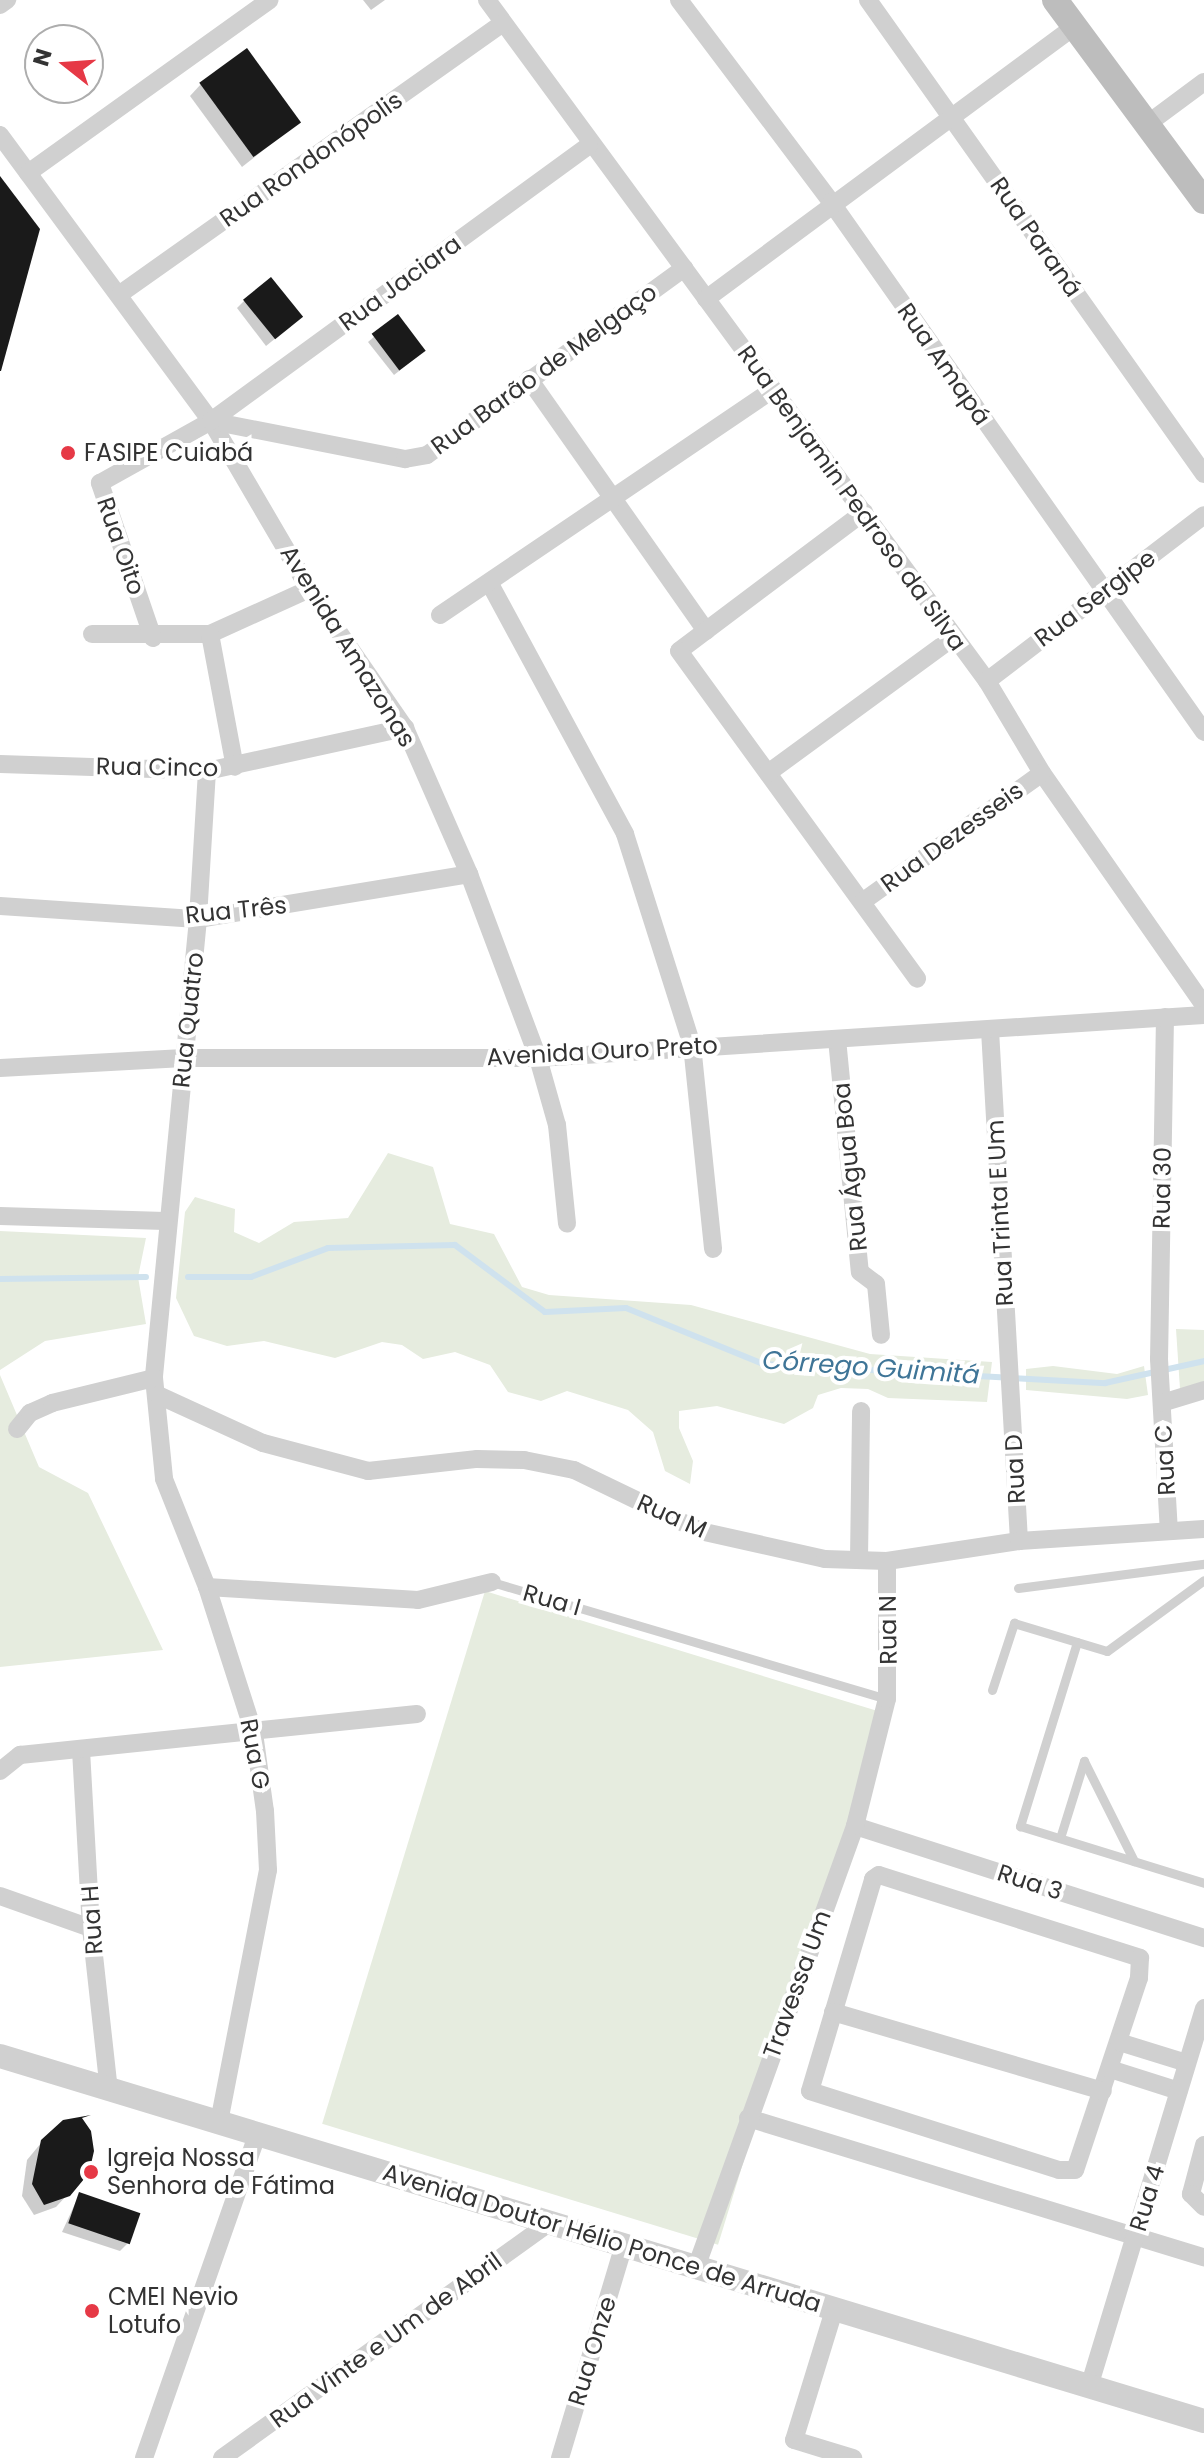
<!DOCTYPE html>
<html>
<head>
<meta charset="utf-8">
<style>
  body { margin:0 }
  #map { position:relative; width:1204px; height:2458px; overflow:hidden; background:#fff; font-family:Poppins,sans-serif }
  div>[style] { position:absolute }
  .green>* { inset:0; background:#e6ecdf; transform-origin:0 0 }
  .shadow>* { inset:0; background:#0003 }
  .stream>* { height:6px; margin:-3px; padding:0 3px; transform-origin:3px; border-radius:3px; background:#cfe2ee }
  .building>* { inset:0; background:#1a1a1a; transform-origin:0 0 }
  .service>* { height:9px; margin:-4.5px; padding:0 4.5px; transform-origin:4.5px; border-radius:4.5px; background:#d0d0d0 }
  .minor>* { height:18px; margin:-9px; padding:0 9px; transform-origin:9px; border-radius:9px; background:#d0d0d0 }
  .tertiary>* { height:24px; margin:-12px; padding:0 12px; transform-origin:12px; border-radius:12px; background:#d0d0d0 }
  .secondary>* { height:26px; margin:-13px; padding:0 13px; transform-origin:13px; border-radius:13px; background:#bdbdbd }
  .dots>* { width:22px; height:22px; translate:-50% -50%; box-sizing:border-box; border:4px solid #fff; border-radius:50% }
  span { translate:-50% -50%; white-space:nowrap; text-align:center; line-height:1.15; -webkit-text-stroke:8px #fff; paint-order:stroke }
  .street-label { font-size:24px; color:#333 }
  .poi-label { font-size:24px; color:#333 }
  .left { translate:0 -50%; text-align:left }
  .water-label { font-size:26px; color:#3f7597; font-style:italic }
  .north { position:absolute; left:24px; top:24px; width:80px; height:80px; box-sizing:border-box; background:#fff; border:2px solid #adadad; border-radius:50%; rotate:287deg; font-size:22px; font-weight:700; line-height:32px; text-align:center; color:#333 }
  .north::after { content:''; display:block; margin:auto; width:28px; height:36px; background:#e63946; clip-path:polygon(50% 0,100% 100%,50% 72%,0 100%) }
</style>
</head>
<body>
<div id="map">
  <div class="green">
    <div style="clip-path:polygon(388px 1153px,433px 1167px,450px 1224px,494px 1234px,522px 1287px,549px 1295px,691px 1305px,870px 1354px,992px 1362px,987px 1402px,888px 1398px,868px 1389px,841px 1388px,818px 1395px,813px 1408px,784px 1424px,717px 1406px,679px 1411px,679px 1428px,693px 1461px,690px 1484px,665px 1471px,653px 1432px,628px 1410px,567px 1391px,541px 1401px,508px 1392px,490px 1365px,455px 1352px,423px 1359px,402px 1345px,382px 1342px,335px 1358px,264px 1341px,227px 1346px,194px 1336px,176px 1298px,185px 1212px,195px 1197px,235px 1209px,234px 1232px,259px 1243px,294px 1222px,348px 1218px)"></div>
    <div style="clip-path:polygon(0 1231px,146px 1238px,138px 1277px,146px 1324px,45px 1341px,0 1370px)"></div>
    <div style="clip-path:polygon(1176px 1329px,1204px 1330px,1204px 1382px,1180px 1389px)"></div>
    <div style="clip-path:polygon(1053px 1366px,1117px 1374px,1144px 1366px,1148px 1395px,1127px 1399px,1026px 1390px,1026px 1369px)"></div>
    <div style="clip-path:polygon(0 1375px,39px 1467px,88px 1493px,163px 1650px,0 1667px)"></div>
    <div style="left:485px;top:1591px;width:414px;height:557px;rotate:17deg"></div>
  </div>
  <div class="shadow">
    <div style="clip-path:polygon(363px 0,385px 0,371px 10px)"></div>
    <div style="clip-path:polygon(201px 84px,298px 123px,242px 167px,190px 96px)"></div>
    <div style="clip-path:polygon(245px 300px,292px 325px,266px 346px,237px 308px)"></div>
    <div style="clip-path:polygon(397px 317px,418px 356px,394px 375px,368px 342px)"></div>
    <div style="clip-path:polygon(51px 2131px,68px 2194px,56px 2207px,34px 2215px,22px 2196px,27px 2160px)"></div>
    <div style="clip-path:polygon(79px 2195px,128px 2243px,120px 2251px,62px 2232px)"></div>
  </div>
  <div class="stream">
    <div style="left:188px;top:1277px;width:63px"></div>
    <div style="left:251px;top:1277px;width:82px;rotate:-20.6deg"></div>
    <div style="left:328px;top:1248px;width:127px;rotate:-1.4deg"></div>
    <div style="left:455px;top:1245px;width:112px;rotate:36.7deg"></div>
    <div style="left:545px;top:1312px;width:81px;rotate:-2.8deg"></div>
    <div style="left:626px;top:1308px;width:148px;rotate:22.2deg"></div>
    <div style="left:763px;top:1364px;width:343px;rotate:3.2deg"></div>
    <div style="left:1105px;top:1383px;width:101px;rotate:-12.5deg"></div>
    <div style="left:0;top:1279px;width:146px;rotate:-0.8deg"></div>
  </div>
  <div class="building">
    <div style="left:247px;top:48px;width:92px;height:59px;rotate:54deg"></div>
    <div style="clip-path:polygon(0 176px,40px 229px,1px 371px,0 371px)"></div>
    <div style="left:271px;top:277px;width:51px;height:36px;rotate:51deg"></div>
    <div style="left:398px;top:314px;width:46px;height:33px;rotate:53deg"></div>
    <div style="clip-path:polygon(91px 2115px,82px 2118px,91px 2131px,94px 2151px,89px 2173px,70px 2196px,44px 2205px,32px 2184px,41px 2140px,63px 2120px)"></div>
    <div style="left:79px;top:2192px;width:65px;height:33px;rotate:19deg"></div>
  </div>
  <div class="service">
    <div style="left:492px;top:1582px;width:412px;rotate:16.5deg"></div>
    <div style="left:1018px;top:1588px;width:188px;rotate:-7.4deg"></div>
    <div style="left:1077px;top:1642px;width:193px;rotate:107.2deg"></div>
    <div style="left:1020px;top:1826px;width:193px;rotate:17.2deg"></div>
    <div style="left:992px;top:1690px;width:71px;rotate:-71.8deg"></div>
    <div style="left:1014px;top:1623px;width:97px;rotate:16.8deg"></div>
    <div style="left:1107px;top:1651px;width:120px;rotate:-36.2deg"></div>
    <div style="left:1060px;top:1838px;width:81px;rotate:-72.7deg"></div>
    <div style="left:1084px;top:1761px;width:112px;rotate:63.4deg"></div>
  </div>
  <div class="minor">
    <div style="left:487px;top:0;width:845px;rotate:53.71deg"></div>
    <div style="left:987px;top:681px;width:107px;rotate:59.1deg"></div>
    <div style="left:1042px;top:773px;width:283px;rotate:55.1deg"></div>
    <div style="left:679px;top:0;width:253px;rotate:53deg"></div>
    <div style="left:831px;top:202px;width:648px;rotate:54.86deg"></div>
    <div style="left:868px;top:0;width:581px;rotate:54.67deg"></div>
    <div style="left:0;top:5px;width:9px;rotate:-36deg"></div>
    <div style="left:1146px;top:125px;width:72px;rotate:-36.6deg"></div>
    <div style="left:0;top:135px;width:355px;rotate:53.6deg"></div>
    <div style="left:211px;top:421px;width:194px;rotate:59.7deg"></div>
    <div style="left:309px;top:589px;width:169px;rotate:55.4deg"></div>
    <div style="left:405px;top:728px;width:159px;rotate:66.3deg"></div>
    <div style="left:469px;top:874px;width:197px;rotate:69.4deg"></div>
    <div style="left:538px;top:1058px;width:70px;rotate:74.2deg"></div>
    <div style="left:557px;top:1125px;width:99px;rotate:84.2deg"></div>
    <div style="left:28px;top:173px;width:297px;rotate:-35.6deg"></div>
    <div style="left:120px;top:294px;width:468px;rotate:-35.3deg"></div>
    <div style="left:706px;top:299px;width:457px;rotate:-36.5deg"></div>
    <div style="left:529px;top:379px;width:308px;rotate:54.9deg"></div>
    <div style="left:211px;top:421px;width:198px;rotate:11.1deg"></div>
    <div style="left:405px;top:459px;width:22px;rotate:-10deg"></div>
    <div style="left:427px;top:455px;width:318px;rotate:-36deg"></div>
    <div style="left:864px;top:512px;width:231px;rotate:143.1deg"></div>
    <div style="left:679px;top:651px;width:405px;rotate:54deg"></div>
    <div style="left:490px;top:584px;width:284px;rotate:61.6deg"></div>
    <div style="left:625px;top:834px;width:221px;rotate:72.4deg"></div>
    <div style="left:692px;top:1045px;width:205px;rotate:84.1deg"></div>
    <div style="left:440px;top:615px;width:400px;rotate:-34.1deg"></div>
    <div style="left:92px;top:634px;width:118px"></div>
    <div style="left:210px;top:634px;width:109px;rotate:-24.4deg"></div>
    <div style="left:210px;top:634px;width:135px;rotate:79.4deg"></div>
    <div style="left:153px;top:638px;width:164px;rotate:-108.9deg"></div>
    <div style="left:100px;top:483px;width:127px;rotate:-29.2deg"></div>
    <div style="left:211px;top:421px;width:468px;rotate:-36.1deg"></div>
    <div style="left:987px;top:681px;width:273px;rotate:-37.4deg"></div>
    <div style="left:0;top:764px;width:207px;rotate:1.9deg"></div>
    <div style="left:207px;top:771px;width:203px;rotate:-12.3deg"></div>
    <div style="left:207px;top:771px;width:148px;rotate:93.5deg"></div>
    <div style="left:198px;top:919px;width:461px;rotate:95.5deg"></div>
    <div style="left:154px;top:1378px;width:101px;rotate:84.3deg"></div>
    <div style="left:164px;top:1479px;width:116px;rotate:68.3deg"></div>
    <div style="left:207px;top:1587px;width:153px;rotate:72.2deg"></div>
    <div style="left:254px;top:1733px;width:79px;rotate:82deg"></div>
    <div style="left:265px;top:1811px;width:59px;rotate:87.1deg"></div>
    <div style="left:268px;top:1870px;width:258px;rotate:101deg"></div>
    <div style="left:768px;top:773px;width:230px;rotate:-36.2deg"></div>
    <div style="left:862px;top:902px;width:221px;rotate:-35.6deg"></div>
    <div style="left:0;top:906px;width:198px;rotate:3.8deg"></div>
    <div style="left:198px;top:919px;width:275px;rotate:-9.4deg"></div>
    <div style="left:1165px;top:1017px;width:342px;rotate:91deg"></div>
    <div style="left:1159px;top:1359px;width:172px;rotate:86.7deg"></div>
    <div style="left:990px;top:1030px;width:512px;rotate:86.75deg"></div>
    <div style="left:837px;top:1039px;width:234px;rotate:84.4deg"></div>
    <div style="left:860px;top:1272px;width:20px;rotate:37deg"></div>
    <div style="left:876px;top:1284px;width:51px;rotate:84.4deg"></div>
    <div style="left:0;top:1068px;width:184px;rotate:-3.1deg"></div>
    <div style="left:184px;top:1058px;width:354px"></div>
    <div style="left:538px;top:1058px;width:667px;rotate:-3.69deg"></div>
    <div style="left:0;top:1216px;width:165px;rotate:1.7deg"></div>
    <div style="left:158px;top:1395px;width:115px;rotate:24.6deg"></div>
    <div style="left:263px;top:1443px;width:109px;rotate:14.9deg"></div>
    <div style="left:368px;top:1471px;width:110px;rotate:-6.3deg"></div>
    <div style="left:477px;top:1459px;width:47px;rotate:1.2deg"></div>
    <div style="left:524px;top:1460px;width:51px;rotate:11.3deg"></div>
    <div style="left:574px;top:1470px;width:140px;rotate:25.8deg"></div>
    <div style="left:700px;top:1531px;width:128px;rotate:12.6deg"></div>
    <div style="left:825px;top:1559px;width:62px;rotate:1.8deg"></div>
    <div style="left:887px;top:1561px;width:134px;rotate:-8.6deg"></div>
    <div style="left:1019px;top:1541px;width:185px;rotate:-3.7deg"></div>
    <div style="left:1162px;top:1403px;width:44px;rotate:-17.2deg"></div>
    <div style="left:17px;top:1429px;width:21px;rotate:-51deg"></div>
    <div style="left:30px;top:1413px;width:24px;rotate:-24deg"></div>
    <div style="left:52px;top:1403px;width:105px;rotate:-13.8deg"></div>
    <div style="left:859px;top:1559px;width:148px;rotate:-89.2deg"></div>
    <div style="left:207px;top:1587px;width:211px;rotate:3.5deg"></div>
    <div style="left:418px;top:1600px;width:76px;rotate:-13.7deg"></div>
    <div style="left:81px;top:1750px;width:178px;rotate:86.8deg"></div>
    <div style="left:91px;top:1928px;width:163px;rotate:83.7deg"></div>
    <div style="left:0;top:1771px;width:26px;rotate:-39deg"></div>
    <div style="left:20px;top:1755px;width:399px;rotate:-5.9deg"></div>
    <div style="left:855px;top:1826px;width:367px;rotate:17.8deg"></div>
    <div style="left:879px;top:1875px;width:274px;rotate:17.6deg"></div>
    <div style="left:1140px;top:1958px;width:20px;rotate:93deg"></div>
    <div style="left:1139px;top:1978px;width:202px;rotate:108.4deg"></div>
    <div style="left:1075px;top:2170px;width:16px;rotate:180deg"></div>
    <div style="left:1059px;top:2170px;width:261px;rotate:-162.4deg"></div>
    <div style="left:810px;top:2091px;width:221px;rotate:-73.4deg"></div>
    <div style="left:873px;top:1879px;width:7px;rotate:-34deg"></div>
    <div style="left:0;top:1896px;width:96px;rotate:19.4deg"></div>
    <div style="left:833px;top:2012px;width:281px;rotate:16.3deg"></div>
    <div style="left:1119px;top:2042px;width:71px;rotate:17.2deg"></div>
    <div style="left:1110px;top:2069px;width:72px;rotate:17.7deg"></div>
    <div style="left:748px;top:2118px;width:477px;rotate:17deg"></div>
    <div style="left:1204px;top:2145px;width:51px;rotate:104.9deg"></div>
    <div style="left:1191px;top:2194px;width:18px;rotate:45deg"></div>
    <div style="left:697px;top:2265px;width:467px;rotate:-70.2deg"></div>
    <div style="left:855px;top:1826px;width:131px;rotate:-75.9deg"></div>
    <div style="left:887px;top:1699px;width:138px;rotate:-90deg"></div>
    <div style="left:835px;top:2307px;width:139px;rotate:107.1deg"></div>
    <div style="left:794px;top:2440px;width:62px;rotate:17deg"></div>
    <div style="left:1089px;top:2387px;width:396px;rotate:-73.1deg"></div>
    <div style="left:144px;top:2458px;width:342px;rotate:-70.7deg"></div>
    <div style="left:222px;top:2458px;width:404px;rotate:-35.7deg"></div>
    <div style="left:560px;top:2458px;width:223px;rotate:-73.3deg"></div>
  </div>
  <div class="tertiary">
    <div style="left:0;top:2056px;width:1258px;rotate:16.87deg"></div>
  </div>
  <div class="secondary">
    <div style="left:1055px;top:0;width:250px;rotate:53.5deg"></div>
  </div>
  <div class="dots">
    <div style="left:68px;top:453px;background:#e63946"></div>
    <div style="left:91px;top:2172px;background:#e63946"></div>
    <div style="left:92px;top:2311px;background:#e63946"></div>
  </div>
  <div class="street-label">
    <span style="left:311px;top:159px;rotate:-35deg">Rua Rondonópolis</span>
    <span style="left:1036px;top:237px;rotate:55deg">Rua Paraná</span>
    <span style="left:400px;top:283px;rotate:-36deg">Rua Jaciara</span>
    <span style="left:944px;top:364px;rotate:55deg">Rua Amapá</span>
    <span style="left:544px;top:369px;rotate:-36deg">Rua Barão de Melgaço</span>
    <span style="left:852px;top:498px;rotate:54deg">Rua Benjamin Pedroso da Silva</span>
    <span style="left:121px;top:546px;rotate:71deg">Rua Oito</span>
    <span style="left:1095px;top:598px;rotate:-37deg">Rua Sergipe</span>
    <span style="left:348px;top:646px;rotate:58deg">Avenida Amazonas</span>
    <span style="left:157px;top:767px;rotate:1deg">Rua Cinco</span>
    <span style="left:952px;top:837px;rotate:-36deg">Rua Dezesseis</span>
    <span style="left:236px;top:910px;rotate:-6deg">Rua Três</span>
    <span style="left:188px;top:1020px;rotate:-84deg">Rua Quatro</span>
    <span style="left:602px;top:1051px;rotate:-3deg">Avenida Ouro Preto</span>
    <span style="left:850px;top:1167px;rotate:-96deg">Rua Água Boa</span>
    <span style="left:1162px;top:1188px;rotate:-89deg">Rua 30</span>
    <span style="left:1000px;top:1213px;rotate:-93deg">Rua Trinta E Um</span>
    <span style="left:1165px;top:1460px;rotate:-93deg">Rua C</span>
    <span style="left:1015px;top:1469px;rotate:-93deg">Rua D</span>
    <span style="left:672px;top:1516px;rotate:24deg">Rua M</span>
    <span style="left:552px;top:1600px;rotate:16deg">Rua I</span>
    <span style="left:888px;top:1630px;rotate:-91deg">Rua N</span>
    <span style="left:255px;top:1754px;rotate:79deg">Rua G</span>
    <span style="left:1030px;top:1882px;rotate:18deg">Rua 3</span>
    <span style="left:92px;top:1920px;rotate:-94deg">Rua H</span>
    <span style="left:797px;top:1984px;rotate:-70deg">Travessa Um</span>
    <span style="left:1147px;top:2198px;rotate:-73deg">Rua 4</span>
    <span style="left:602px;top:2238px;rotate:17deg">Avenida Doutor Hélio Ponce de Arruda</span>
    <span style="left:386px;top:2340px;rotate:-36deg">Rua Vinte e Um de Abril</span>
    <span style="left:592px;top:2351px;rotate:-73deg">Rua Onze</span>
  </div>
  <div class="poi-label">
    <span class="left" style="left:84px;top:453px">FASIPE Cuiabá</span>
    <span class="left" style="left:107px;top:2172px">Igreja Nossa<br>Senhora de Fátima</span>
    <span class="left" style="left:108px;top:2311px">CMEI Nevio<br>Lotufo</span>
  </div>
  <div class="water-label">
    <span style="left:871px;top:1368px;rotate:4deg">Córrego Guimitá</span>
  </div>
  <div class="north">N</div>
</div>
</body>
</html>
